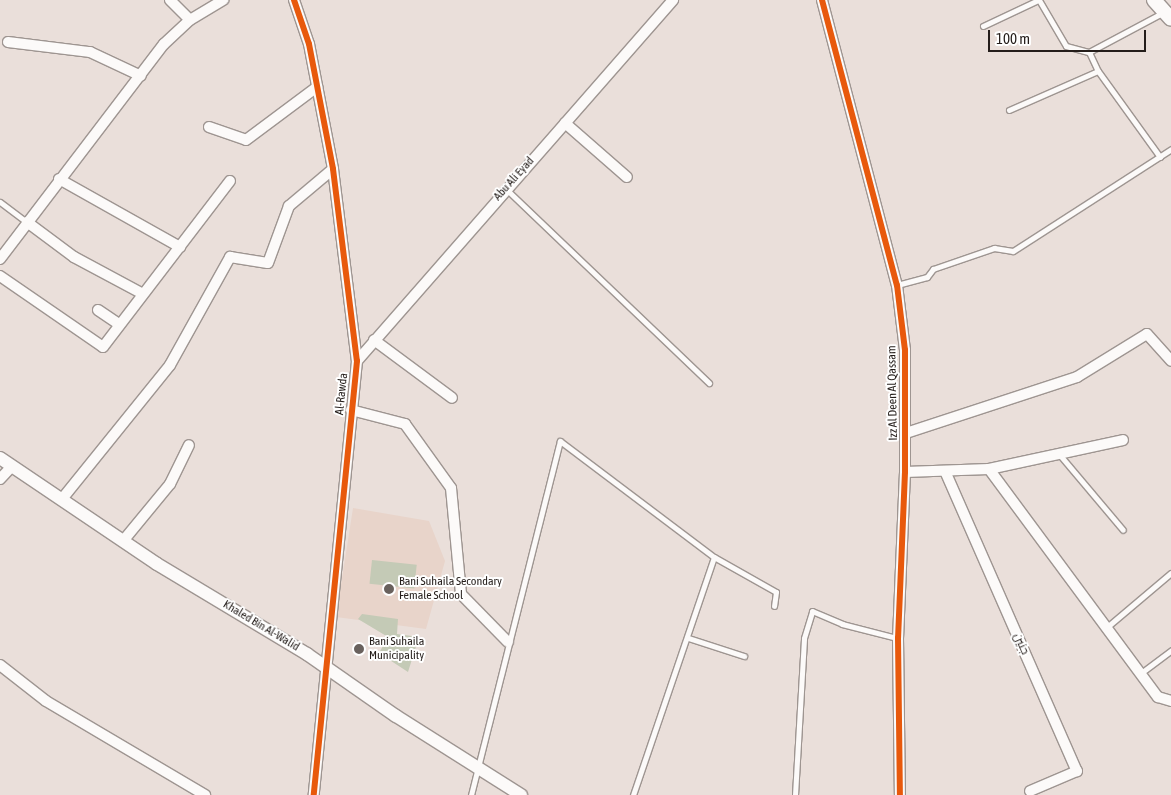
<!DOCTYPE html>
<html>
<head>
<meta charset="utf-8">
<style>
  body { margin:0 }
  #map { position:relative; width:1171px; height:795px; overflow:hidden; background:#eadfda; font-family:"Asap Condensed",Cairo,sans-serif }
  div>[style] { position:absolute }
  .built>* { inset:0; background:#e8d4ca }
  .green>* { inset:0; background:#c4cab6; transform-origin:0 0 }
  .roads { filter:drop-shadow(1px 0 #9e9591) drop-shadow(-1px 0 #9e9591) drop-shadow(0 1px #9e9591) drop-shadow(0 -1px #9e9591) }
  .service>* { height:5px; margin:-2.5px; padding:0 2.5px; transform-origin:2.5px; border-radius:2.5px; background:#fcfaf9 }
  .minor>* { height:10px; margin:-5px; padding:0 5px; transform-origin:5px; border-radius:5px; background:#fcfaf9 }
  .tertiary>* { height:12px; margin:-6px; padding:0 6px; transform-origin:6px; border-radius:6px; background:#fcfaf9 }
  .secondary>* { height:14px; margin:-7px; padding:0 7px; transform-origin:7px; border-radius:7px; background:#fcfaf9 }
  .cycleway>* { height:6px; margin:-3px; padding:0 3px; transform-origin:3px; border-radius:3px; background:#e8590c }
  .dots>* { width:14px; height:14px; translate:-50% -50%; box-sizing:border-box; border:2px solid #fff; border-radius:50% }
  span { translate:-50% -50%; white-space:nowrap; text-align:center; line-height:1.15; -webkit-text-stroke:4px #fff; paint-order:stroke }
  .street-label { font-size:12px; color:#241d1a }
  .poi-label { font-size:12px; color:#241d1a }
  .left { translate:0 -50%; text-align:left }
  .scale { position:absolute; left:988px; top:30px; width:158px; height:22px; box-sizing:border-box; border:2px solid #241d1a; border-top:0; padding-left:6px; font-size:15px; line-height:18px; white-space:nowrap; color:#241d1a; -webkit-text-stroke:4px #fff; paint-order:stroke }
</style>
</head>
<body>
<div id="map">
  <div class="built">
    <div style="clip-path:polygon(353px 508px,429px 521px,445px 561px,426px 629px,336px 617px)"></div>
  </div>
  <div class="green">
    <div style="left:372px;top:560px;width:45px;height:24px;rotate:6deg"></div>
    <div style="clip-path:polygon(362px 614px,398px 619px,397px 634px,419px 637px,408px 672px,379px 653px,388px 637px,358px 619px)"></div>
  </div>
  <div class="roads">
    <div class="service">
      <div style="left:1039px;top:0;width:53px;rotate:59.6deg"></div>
      <div style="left:1066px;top:46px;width:24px;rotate:15deg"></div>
      <div style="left:1089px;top:52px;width:85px;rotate:-28.1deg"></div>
      <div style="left:983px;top:26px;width:61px;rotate:-25.3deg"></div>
      <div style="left:1089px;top:52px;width:21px;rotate:65deg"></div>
      <div style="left:1098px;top:71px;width:106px;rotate:54.2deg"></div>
      <div style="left:1009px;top:110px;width:97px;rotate:-23.7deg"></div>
      <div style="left:506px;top:189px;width:281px;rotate:43.7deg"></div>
      <div style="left:0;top:202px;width:34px;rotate:37deg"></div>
      <div style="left:897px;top:285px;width:31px;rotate:-15deg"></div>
      <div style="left:927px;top:277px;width:10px;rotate:-53deg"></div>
      <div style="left:933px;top:269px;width:65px;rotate:-19deg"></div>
      <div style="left:994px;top:248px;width:19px;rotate:9deg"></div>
      <div style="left:1013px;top:251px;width:188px;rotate:-32.8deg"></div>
      <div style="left:1059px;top:454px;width:99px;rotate:49.9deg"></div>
      <div style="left:1107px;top:627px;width:84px;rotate:-40.2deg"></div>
      <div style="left:688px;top:638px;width:59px;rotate:17.8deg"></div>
      <div style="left:1141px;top:673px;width:38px;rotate:-37deg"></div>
      <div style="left:471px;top:795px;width:365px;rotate:-75.9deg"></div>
      <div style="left:560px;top:441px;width:193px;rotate:37deg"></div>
      <div style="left:714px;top:557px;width:71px;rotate:29.4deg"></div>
      <div style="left:776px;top:592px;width:14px;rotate:98deg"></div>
      <div style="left:633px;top:795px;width:251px;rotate:-71.2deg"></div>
      <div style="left:795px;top:795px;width:157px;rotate:-86.7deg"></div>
      <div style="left:804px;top:638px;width:28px;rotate:-73deg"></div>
      <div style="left:812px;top:611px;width:33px;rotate:23deg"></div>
      <div style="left:842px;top:624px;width:57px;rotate:14.3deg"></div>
    </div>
    <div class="minor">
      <div style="left:170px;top:0;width:28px;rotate:45deg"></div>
      <div style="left:294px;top:0;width:46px;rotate:71.2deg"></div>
      <div style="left:309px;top:44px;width:127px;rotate:79.1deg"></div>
      <div style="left:333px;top:169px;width:193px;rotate:82.9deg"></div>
      <div style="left:357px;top:361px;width:436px;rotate:95.7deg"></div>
      <div style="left:822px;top:0;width:295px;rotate:75.3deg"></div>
      <div style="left:897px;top:285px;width:65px;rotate:83deg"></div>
      <div style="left:905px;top:350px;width:122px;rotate:90deg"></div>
      <div style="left:905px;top:472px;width:166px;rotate:92.4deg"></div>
      <div style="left:898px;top:638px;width:157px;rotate:89.3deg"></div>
      <div style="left:8px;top:42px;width:83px;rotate:7deg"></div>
      <div style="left:90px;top:52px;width:56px;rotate:25.2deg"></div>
      <div style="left:565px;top:123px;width:82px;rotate:41.1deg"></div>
      <div style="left:209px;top:127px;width:39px;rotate:19deg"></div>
      <div style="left:246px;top:140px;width:89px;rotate:-36.7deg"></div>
      <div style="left:59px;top:179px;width:139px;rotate:29.3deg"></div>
      <div style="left:27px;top:222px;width:59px;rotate:36.7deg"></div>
      <div style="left:74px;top:257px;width:76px;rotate:28.2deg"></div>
      <div style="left:0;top:259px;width:270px;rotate:-52.7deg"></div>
      <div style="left:164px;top:44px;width:35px;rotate:-43deg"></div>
      <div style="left:190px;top:20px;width:39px;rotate:-31deg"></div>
      <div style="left:0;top:276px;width:125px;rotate:34.6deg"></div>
      <div style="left:103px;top:347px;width:209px;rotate:-52.6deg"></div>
      <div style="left:98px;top:310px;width:25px;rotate:34deg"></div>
      <div style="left:374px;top:340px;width:97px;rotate:36.6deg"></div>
      <div style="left:357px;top:361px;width:480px;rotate:-48.8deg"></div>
      <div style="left:351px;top:410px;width:56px;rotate:14.5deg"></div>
      <div style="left:405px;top:424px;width:79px;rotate:54.3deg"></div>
      <div style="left:451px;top:488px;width:106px;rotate:84.6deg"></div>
      <div style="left:461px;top:594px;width:67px;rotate:45.6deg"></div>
      <div style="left:906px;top:433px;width:180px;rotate:-18.1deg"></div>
      <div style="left:1077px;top:377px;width:82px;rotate:-31.6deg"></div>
      <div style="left:1147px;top:334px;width:36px;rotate:48deg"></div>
      <div style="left:989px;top:469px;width:284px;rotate:53.5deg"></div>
      <div style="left:1158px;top:697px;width:14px;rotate:17deg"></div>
      <div style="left:945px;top:471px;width:328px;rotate:66.3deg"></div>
      <div style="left:1077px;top:771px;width:51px;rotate:156.9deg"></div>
      <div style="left:905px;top:472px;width:84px;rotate:-2deg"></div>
      <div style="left:989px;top:469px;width:137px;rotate:-12.2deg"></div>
      <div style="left:0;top:479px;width:16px;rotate:-47deg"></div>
      <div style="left:62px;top:499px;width:172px;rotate:-51.1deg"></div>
      <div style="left:170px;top:365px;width:124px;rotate:-60.9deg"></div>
      <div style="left:230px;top:257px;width:38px;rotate:9deg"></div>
      <div style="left:268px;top:263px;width:61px;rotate:-69.8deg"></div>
      <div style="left:289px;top:206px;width:57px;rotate:-40.1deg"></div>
      <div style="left:123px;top:541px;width:74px;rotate:-50.5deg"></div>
      <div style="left:170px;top:484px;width:43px;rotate:-64deg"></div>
      <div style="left:0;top:665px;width:58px;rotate:38deg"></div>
      <div style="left:46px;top:701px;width:185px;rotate:30.6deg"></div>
    </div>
    <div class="tertiary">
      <div style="left:0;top:458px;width:189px;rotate:34deg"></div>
      <div style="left:157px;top:564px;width:175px;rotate:31deg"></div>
      <div style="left:307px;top:654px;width:108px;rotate:34.9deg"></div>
      <div style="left:396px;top:716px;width:148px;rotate:32.3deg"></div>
    </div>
    <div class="secondary">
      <div style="left:1154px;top:0;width:25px;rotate:48deg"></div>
    </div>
  </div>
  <div class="cycleway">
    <div style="left:294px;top:0;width:46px;rotate:71.2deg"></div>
    <div style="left:309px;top:44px;width:127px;rotate:79.1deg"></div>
    <div style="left:333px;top:169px;width:193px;rotate:82.9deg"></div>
    <div style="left:357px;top:361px;width:436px;rotate:95.7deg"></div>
    <div style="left:822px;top:0;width:295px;rotate:75.3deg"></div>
    <div style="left:897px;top:285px;width:65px;rotate:83deg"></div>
    <div style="left:905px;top:350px;width:122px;rotate:90deg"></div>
    <div style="left:905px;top:472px;width:166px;rotate:92.4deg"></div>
    <div style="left:898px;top:638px;width:157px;rotate:89.3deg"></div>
  </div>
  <div class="dots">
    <div style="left:389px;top:589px;background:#69615d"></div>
    <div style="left:359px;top:649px;background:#69615d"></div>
  </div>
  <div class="street-label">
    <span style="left:514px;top:179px;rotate:-48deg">Abu Ali Eyad</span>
    <span style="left:893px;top:393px;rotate:-91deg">Izz Al Deen Al Qassam</span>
    <span style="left:342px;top:394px;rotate:-84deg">Al-Rawda</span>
    <span style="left:261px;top:626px;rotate:31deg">Khaled Bin Al-Walid</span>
    <span style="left:1021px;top:644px;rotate:66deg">جنين</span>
  </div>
  <div class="poi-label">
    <span class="left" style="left:399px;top:589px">Bani Suhaila Secondary<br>Female School</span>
    <span class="left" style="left:369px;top:649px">Bani Suhaila<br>Municipality</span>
  </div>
  <div class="scale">100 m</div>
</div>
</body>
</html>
